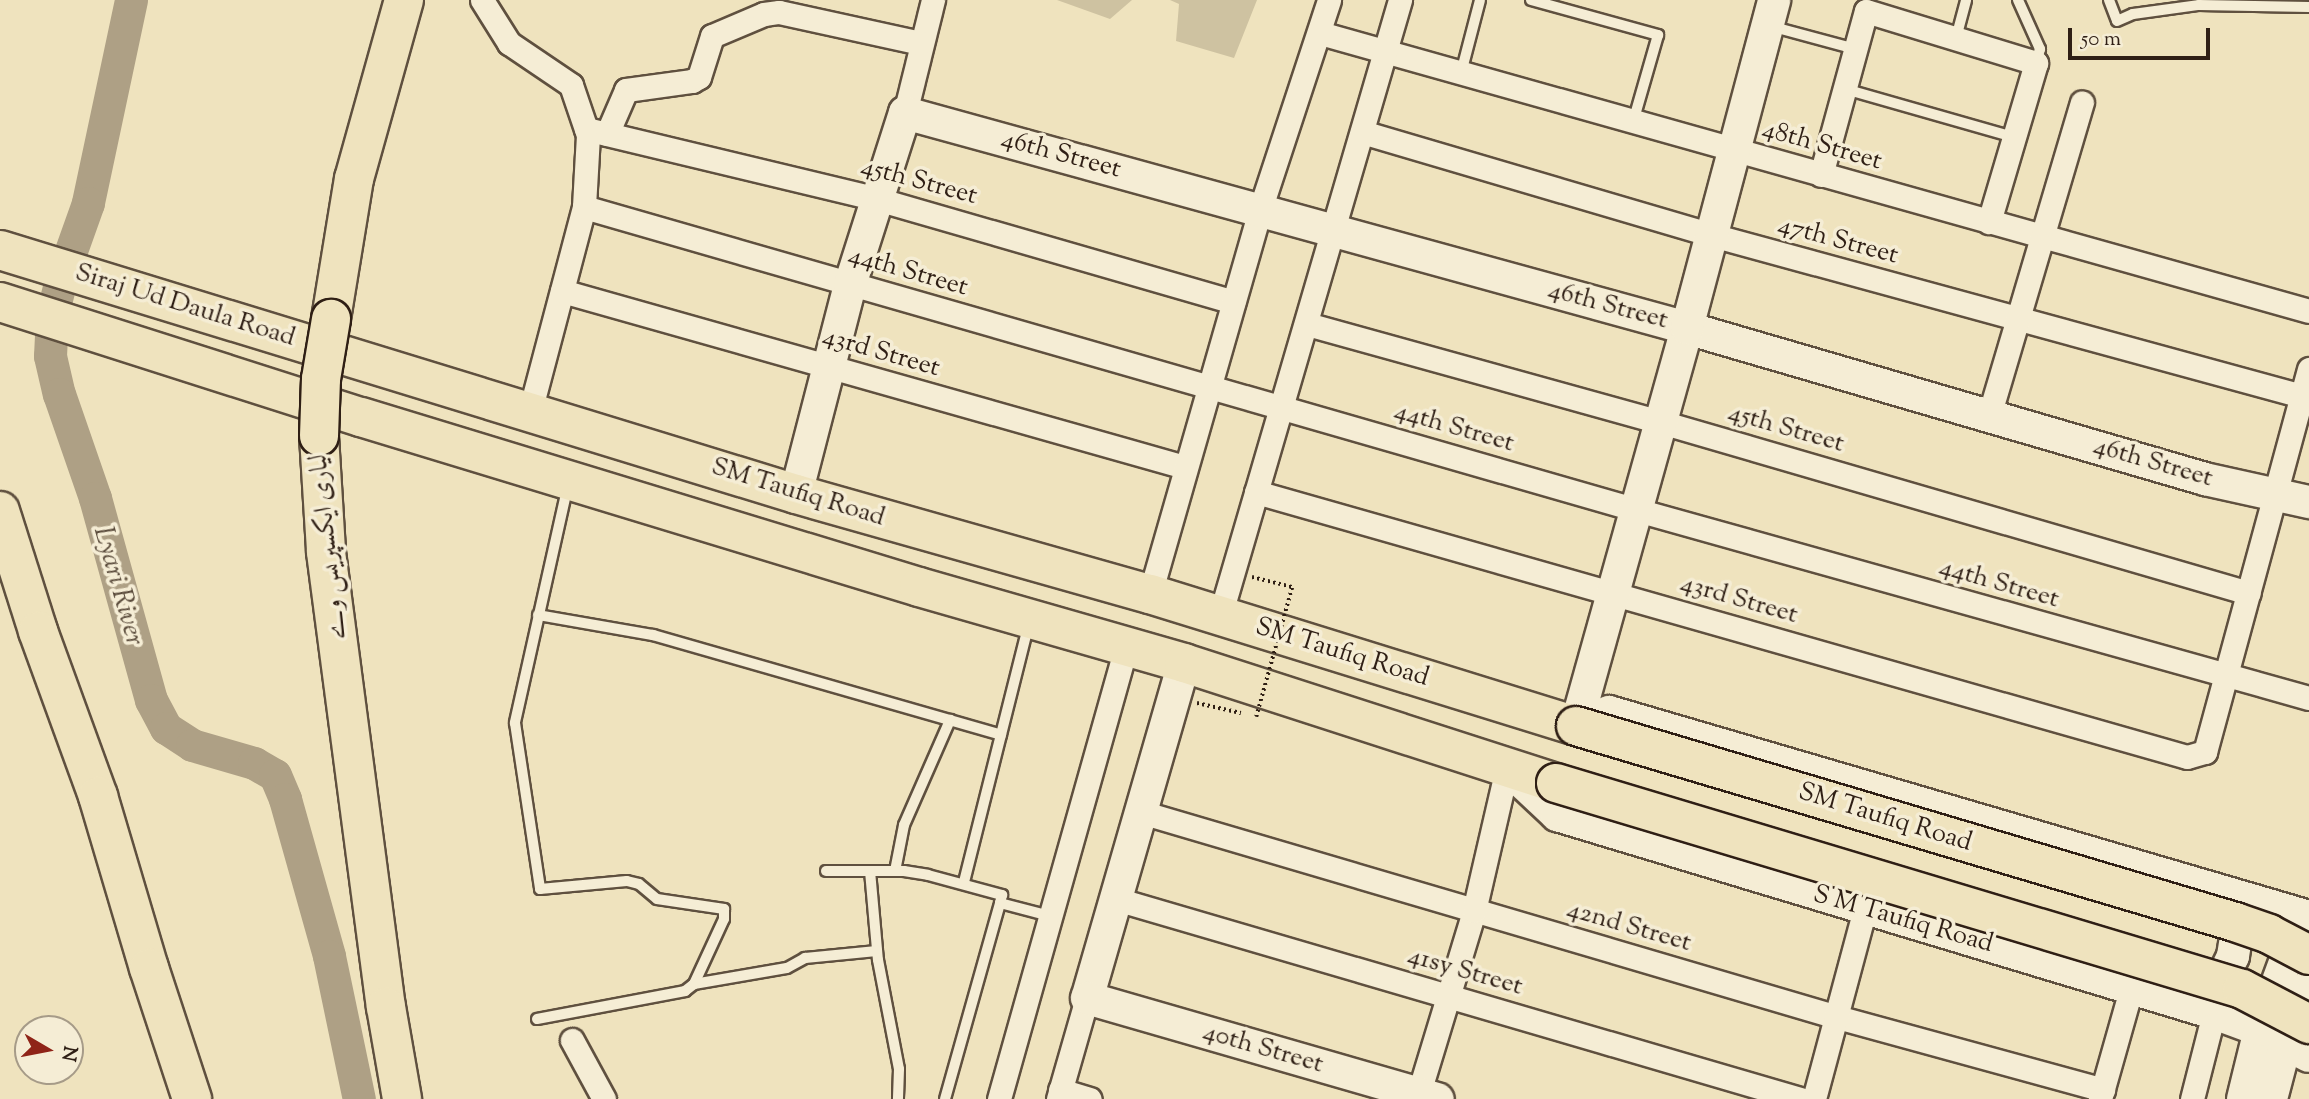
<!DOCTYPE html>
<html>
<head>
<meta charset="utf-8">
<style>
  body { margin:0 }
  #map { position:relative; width:2309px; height:1099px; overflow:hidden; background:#efe3be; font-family:"Sorts Mill Goudy",Amiri,serif }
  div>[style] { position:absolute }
  .green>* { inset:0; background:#cec2a1 }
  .river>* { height:33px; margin:-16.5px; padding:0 16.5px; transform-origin:16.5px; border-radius:16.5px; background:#aea085 }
  .path>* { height:3.5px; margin-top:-1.75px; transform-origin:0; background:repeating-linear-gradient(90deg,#2f1f15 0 2px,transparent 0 5.5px) }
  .roads { filter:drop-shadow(2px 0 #5f503f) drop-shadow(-2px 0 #5f503f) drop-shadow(0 2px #5f503f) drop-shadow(0 -2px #5f503f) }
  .lane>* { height:10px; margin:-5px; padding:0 5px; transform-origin:5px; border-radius:5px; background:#f5edd5 }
  .street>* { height:23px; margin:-11.5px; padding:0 11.5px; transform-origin:11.5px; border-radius:11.5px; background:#f5edd5 }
  .secondary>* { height:32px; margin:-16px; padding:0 16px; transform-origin:16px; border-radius:16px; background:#f5edd5 }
  .highway>* { height:38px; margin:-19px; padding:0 19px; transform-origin:19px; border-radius:19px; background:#efe3be }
  .path-bridge>* { height:3.5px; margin-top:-1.75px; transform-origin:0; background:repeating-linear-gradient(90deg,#2f1f15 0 2px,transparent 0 5.5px) }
  .bridges { filter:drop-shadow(2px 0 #2f1f15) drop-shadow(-2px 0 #2f1f15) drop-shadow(0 2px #2f1f15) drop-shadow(0 -2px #2f1f15) }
  .highway-bridge>* { height:38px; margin:-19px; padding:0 19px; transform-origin:19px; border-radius:19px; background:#efe3be }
  span { translate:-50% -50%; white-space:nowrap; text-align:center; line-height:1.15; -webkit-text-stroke:7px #f5edd5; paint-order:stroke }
  .street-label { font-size:26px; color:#2f1f15 }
  .water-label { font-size:28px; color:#5b4c3c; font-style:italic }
  .north { position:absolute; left:14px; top:1015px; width:70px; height:70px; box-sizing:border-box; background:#f5edd5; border:2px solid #a69b88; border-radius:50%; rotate:100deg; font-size:19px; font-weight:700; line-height:28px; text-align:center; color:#2f1f15 }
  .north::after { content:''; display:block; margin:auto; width:24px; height:32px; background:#8f2418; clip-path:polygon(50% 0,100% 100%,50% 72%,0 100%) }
  .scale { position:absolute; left:2068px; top:28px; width:142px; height:32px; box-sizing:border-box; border:4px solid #2f1f15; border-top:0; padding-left:9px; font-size:21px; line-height:24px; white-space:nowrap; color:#2f1f15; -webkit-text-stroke:5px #f5edd5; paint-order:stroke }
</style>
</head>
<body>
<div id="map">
  <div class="green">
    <div style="clip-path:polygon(1057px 0,1132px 0,1110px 19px)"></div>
    <div style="clip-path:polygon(1170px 0,1257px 0,1234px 58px,1176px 41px,1179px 4px)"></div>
  </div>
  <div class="river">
    <div style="left:131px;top:0;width:208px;rotate:102deg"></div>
    <div style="left:88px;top:203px;width:81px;rotate:109.6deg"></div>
    <div style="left:61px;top:279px;width:37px;rotate:104deg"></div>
    <div style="left:52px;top:315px;width:41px;rotate:92.8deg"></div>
    <div style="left:50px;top:356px;width:39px;rotate:77deg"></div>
    <div style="left:59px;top:394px;width:110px;rotate:70.9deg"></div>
    <div style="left:95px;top:498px;width:210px;rotate:74.5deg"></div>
    <div style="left:151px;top:700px;width:32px;rotate:62deg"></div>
    <div style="left:166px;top:728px;width:31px;rotate:33deg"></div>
    <div style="left:192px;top:745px;width:65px;rotate:16.2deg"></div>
    <div style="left:254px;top:763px;width:24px;rotate:30deg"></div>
    <div style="left:275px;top:775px;width:26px;rotate:67deg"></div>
    <div style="left:285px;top:799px;width:163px;rotate:74.3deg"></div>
    <div style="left:329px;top:956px;width:146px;rotate:78.2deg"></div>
  </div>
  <div class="path">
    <div style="left:1252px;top:577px;width:41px;rotate:14deg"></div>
    <div style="left:1197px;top:703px;width:45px;rotate:12.8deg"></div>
  </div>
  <div class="roads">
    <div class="lane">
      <div style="left:1531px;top:0;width:132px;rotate:15.4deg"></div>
      <div style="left:1658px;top:35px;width:91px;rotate:106deg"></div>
      <div style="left:2018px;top:0;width:54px;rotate:65.8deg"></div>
      <div style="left:2040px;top:49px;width:15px;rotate:106deg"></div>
      <div style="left:2109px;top:0;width:22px;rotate:69deg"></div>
      <div style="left:2117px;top:21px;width:17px;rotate:-24deg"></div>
      <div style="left:2133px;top:14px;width:67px;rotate:-7.8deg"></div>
      <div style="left:2199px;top:5px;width:110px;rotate:1deg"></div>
      <div style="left:1770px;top:26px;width:88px;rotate:15.1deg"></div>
      <div style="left:1956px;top:38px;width:39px;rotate:-75deg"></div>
      <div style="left:1461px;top:73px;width:75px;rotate:-75.4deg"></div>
      <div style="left:1845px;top:89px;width:176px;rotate:15.9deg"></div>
      <div style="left:568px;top:485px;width:244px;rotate:102.6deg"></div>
      <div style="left:515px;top:723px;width:168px;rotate:81.4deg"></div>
      <div style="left:540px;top:889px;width:87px;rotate:-5.3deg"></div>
      <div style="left:627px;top:881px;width:12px;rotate:14deg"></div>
      <div style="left:639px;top:884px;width:23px;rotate:40deg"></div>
      <div style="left:657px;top:899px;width:68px;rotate:8.5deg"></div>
      <div style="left:724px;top:909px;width:10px;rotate:90deg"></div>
      <div style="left:724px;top:919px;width:72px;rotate:114.8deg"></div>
      <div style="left:538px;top:615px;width:117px;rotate:9.9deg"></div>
      <div style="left:653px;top:635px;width:362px;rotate:16deg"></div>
      <div style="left:826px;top:871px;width:78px"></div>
      <div style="left:904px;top:871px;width:24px;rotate:9deg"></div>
      <div style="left:928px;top:875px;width:77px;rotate:15.1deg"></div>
      <div style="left:1002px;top:895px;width:8px;rotate:104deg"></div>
      <div style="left:870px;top:871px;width:89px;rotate:84.9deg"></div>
      <div style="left:878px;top:960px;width:111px;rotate:79.1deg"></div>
      <div style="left:899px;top:1069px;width:30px;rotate:92deg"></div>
      <div style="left:895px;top:871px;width:47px;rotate:-78.9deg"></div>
      <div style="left:904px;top:825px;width:115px;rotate:-66.3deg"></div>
      <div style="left:964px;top:882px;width:266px;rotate:-75.9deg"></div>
      <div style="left:537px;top:1019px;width:151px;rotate:-10.7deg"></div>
      <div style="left:685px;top:991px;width:11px;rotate:-38deg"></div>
      <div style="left:694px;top:984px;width:94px;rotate:-9.8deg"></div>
      <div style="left:787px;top:968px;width:21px;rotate:-29deg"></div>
      <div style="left:805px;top:958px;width:72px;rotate:-5.6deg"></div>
      <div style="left:945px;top:1099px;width:204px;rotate:-74.3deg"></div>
      <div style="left:1000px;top:903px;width:52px;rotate:14.6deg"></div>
    </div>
    <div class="street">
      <div style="left:482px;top:0;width:51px;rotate:57.9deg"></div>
      <div style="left:509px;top:43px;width:75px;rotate:34.1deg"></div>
      <div style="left:571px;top:85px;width:53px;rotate:71.2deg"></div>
      <div style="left:588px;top:135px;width:72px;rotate:93.2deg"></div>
      <div style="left:584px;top:207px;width:211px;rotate:104.8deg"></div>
      <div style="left:1320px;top:33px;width:1027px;rotate:15.7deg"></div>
      <div style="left:905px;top:113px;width:116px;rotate:-76.1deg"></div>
      <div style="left:586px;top:129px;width:299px;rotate:13.5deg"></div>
      <div style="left:877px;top:199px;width:371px;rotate:16.1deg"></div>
      <div style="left:1362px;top:132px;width:365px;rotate:16.4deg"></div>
      <div style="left:1712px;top:235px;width:612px;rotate:15.26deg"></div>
      <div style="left:607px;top:134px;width:48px;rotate:-66.6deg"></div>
      <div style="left:626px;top:90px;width:67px;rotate:-7.8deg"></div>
      <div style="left:692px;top:81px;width:8px;rotate:-30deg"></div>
      <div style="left:699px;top:77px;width:43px;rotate:-72.4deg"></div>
      <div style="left:712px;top:36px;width:56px;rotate:-22.9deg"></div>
      <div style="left:764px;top:14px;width:15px;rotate:-8deg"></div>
      <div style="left:779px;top:12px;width:145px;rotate:12.3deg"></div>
      <div style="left:1821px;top:175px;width:170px;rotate:-74.7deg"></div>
      <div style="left:1866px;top:11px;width:178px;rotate:17deg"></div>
      <div style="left:2036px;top:63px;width:166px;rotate:106.5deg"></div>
      <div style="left:584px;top:207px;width:1096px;rotate:16.05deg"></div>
      <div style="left:1637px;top:510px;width:698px;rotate:15.63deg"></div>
      <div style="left:562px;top:291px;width:647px;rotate:15.78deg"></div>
      <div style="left:1307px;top:324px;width:367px;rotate:15.5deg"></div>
      <div style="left:1661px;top:422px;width:612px;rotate:16.22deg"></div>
      <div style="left:1989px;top:416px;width:327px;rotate:-73.5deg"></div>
      <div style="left:1256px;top:492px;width:968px;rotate:15.89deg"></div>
      <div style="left:2187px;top:757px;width:19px;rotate:-16deg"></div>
      <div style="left:2205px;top:752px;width:397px;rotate:-74.8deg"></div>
      <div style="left:1150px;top:594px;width:399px;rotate:-74deg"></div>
      <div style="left:1260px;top:210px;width:221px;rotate:-71.8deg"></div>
      <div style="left:1220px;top:616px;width:642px;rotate:-73.71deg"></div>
      <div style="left:1141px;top:812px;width:726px;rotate:16.41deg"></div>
      <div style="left:1837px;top:1017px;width:276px;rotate:15.3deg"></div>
      <div style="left:1116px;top:899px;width:713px;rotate:16.3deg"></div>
      <div style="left:572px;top:1040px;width:67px;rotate:61.5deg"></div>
      <div style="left:1060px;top:1090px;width:31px;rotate:17deg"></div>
      <div style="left:999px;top:1099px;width:470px;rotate:-74.3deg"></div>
      <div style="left:1058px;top:1099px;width:105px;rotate:-74deg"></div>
      <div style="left:1417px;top:1099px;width:196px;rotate:-73.1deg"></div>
      <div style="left:1474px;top:911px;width:147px;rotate:-77deg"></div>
      <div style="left:1814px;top:1099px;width:212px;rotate:-75deg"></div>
      <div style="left:2100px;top:1099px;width:117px;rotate:-74.2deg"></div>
      <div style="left:2192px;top:1099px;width:89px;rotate:-75.7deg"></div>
    </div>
    <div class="secondary">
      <div style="left:796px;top:494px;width:216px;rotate:-75.5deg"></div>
      <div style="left:850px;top:285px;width:181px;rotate:-72.3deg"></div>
      <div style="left:905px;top:113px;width:811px;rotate:15.37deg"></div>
      <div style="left:1687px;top:328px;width:540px;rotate:16.25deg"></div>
      <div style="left:2205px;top:479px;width:107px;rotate:12.5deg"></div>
      <div style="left:1184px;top:663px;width:349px;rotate:106.1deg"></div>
      <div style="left:1087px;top:998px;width:365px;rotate:16.1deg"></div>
      <div style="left:1576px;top:726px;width:36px;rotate:-23deg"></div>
      <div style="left:1609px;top:712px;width:729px;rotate:16.32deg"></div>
      <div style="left:1576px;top:726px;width:413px;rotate:-74.4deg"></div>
      <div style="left:1687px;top:328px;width:339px;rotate:-75.1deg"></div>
      <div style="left:1507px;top:768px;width:69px;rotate:43.2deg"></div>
      <div style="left:1557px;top:815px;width:686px;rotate:16.77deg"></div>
      <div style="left:2214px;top:1013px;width:49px;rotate:20.3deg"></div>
      <div style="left:2260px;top:1030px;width:55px;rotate:28deg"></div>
      <div style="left:2204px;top:1000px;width:21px;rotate:-45deg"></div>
      <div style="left:2219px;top:985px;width:32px;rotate:-64deg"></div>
      <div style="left:2233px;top:956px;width:32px;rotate:-81deg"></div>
      <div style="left:2238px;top:924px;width:24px;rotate:-102deg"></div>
      <div style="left:2243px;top:1099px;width:71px;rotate:-76.2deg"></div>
      <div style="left:2260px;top:1030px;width:113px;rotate:-69.8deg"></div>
      <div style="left:2271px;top:1099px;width:59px;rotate:-75.3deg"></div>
      <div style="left:2286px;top:1042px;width:61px;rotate:-68deg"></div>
    </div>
    <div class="highway">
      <div style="left:0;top:250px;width:833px;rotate:17.04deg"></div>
      <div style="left:796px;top:494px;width:368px;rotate:15.8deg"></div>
      <div style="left:1150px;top:594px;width:446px;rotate:17.2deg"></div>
      <div style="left:0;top:302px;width:379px;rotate:17.7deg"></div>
      <div style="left:361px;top:417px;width:583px;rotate:16.94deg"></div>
      <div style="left:919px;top:587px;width:276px;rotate:16deg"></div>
      <div style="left:1184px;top:663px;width:391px;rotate:17.9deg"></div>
      <div style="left:331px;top:319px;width:142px;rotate:-80.7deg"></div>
      <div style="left:354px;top:179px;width:186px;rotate:-74.4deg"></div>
      <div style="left:319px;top:436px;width:116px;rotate:86.5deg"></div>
      <div style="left:326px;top:552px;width:459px;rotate:82.5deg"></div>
      <div style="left:386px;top:1007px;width:93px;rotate:80.1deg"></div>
      <div style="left:0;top:511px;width:126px;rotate:72.4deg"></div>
      <div style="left:38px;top:631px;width:176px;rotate:70deg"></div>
      <div style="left:98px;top:796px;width:179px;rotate:73.5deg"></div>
      <div style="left:149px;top:968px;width:138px;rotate:71.8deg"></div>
    </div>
  </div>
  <div class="path-bridge">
    <div style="left:1256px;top:717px;width:135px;rotate:-74.5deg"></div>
  </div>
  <div class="bridges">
    <div class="highway-bridge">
      <div style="left:319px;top:436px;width:57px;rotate:-88deg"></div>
      <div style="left:321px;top:379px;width:61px;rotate:-80.5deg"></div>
      <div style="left:1576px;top:726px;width:688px;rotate:16.56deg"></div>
      <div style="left:2235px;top:922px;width:36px;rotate:19deg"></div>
      <div style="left:2269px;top:934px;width:45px;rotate:27.7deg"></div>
      <div style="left:1556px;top:783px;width:716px;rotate:16.71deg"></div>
      <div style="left:2242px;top:989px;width:76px;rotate:27.6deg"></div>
    </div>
  </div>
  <div class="street-label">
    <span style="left:1822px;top:146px;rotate:16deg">48th Street</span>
    <span style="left:1061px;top:155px;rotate:15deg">46th Street</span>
    <span style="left:919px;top:182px;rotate:15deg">45th Street</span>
    <span style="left:1838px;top:241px;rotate:15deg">47th Street</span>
    <span style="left:908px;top:272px;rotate:16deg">44th Street</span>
    <span style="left:185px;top:306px;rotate:17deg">Siraj Ud Daula Road</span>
    <span style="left:1608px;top:306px;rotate:15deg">46th Street</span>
    <span style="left:881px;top:353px;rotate:16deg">43rd Street</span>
    <span style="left:1454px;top:428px;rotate:16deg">44th Street</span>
    <span style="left:1786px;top:429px;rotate:16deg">45th Street</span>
    <span style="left:2153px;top:463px;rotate:16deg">46th Street</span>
    <span style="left:798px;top:493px;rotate:17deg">SM Taufiq Road</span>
    <span style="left:329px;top:547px;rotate:-96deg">لیاری ایکسپریس وے</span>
    <span style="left:1999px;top:584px;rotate:16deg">44th Street</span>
    <span style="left:1739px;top:600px;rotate:16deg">43rd Street</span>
    <span style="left:1342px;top:653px;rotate:17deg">SM Taufiq Road</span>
    <span style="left:1885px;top:818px;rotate:17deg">SM Taufiq Road</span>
    <span style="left:1903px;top:920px;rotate:16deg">S M Taufiq Road</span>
    <span style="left:1629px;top:927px;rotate:16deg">42nd Street</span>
    <span style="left:1465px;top:972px;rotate:16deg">41sy Street</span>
    <span style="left:1263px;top:1049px;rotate:16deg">40th Street</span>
  </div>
  <div class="water-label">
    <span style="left:118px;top:586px;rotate:74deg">Lyari River</span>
  </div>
  <div class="north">N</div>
  <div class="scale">50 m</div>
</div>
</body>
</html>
